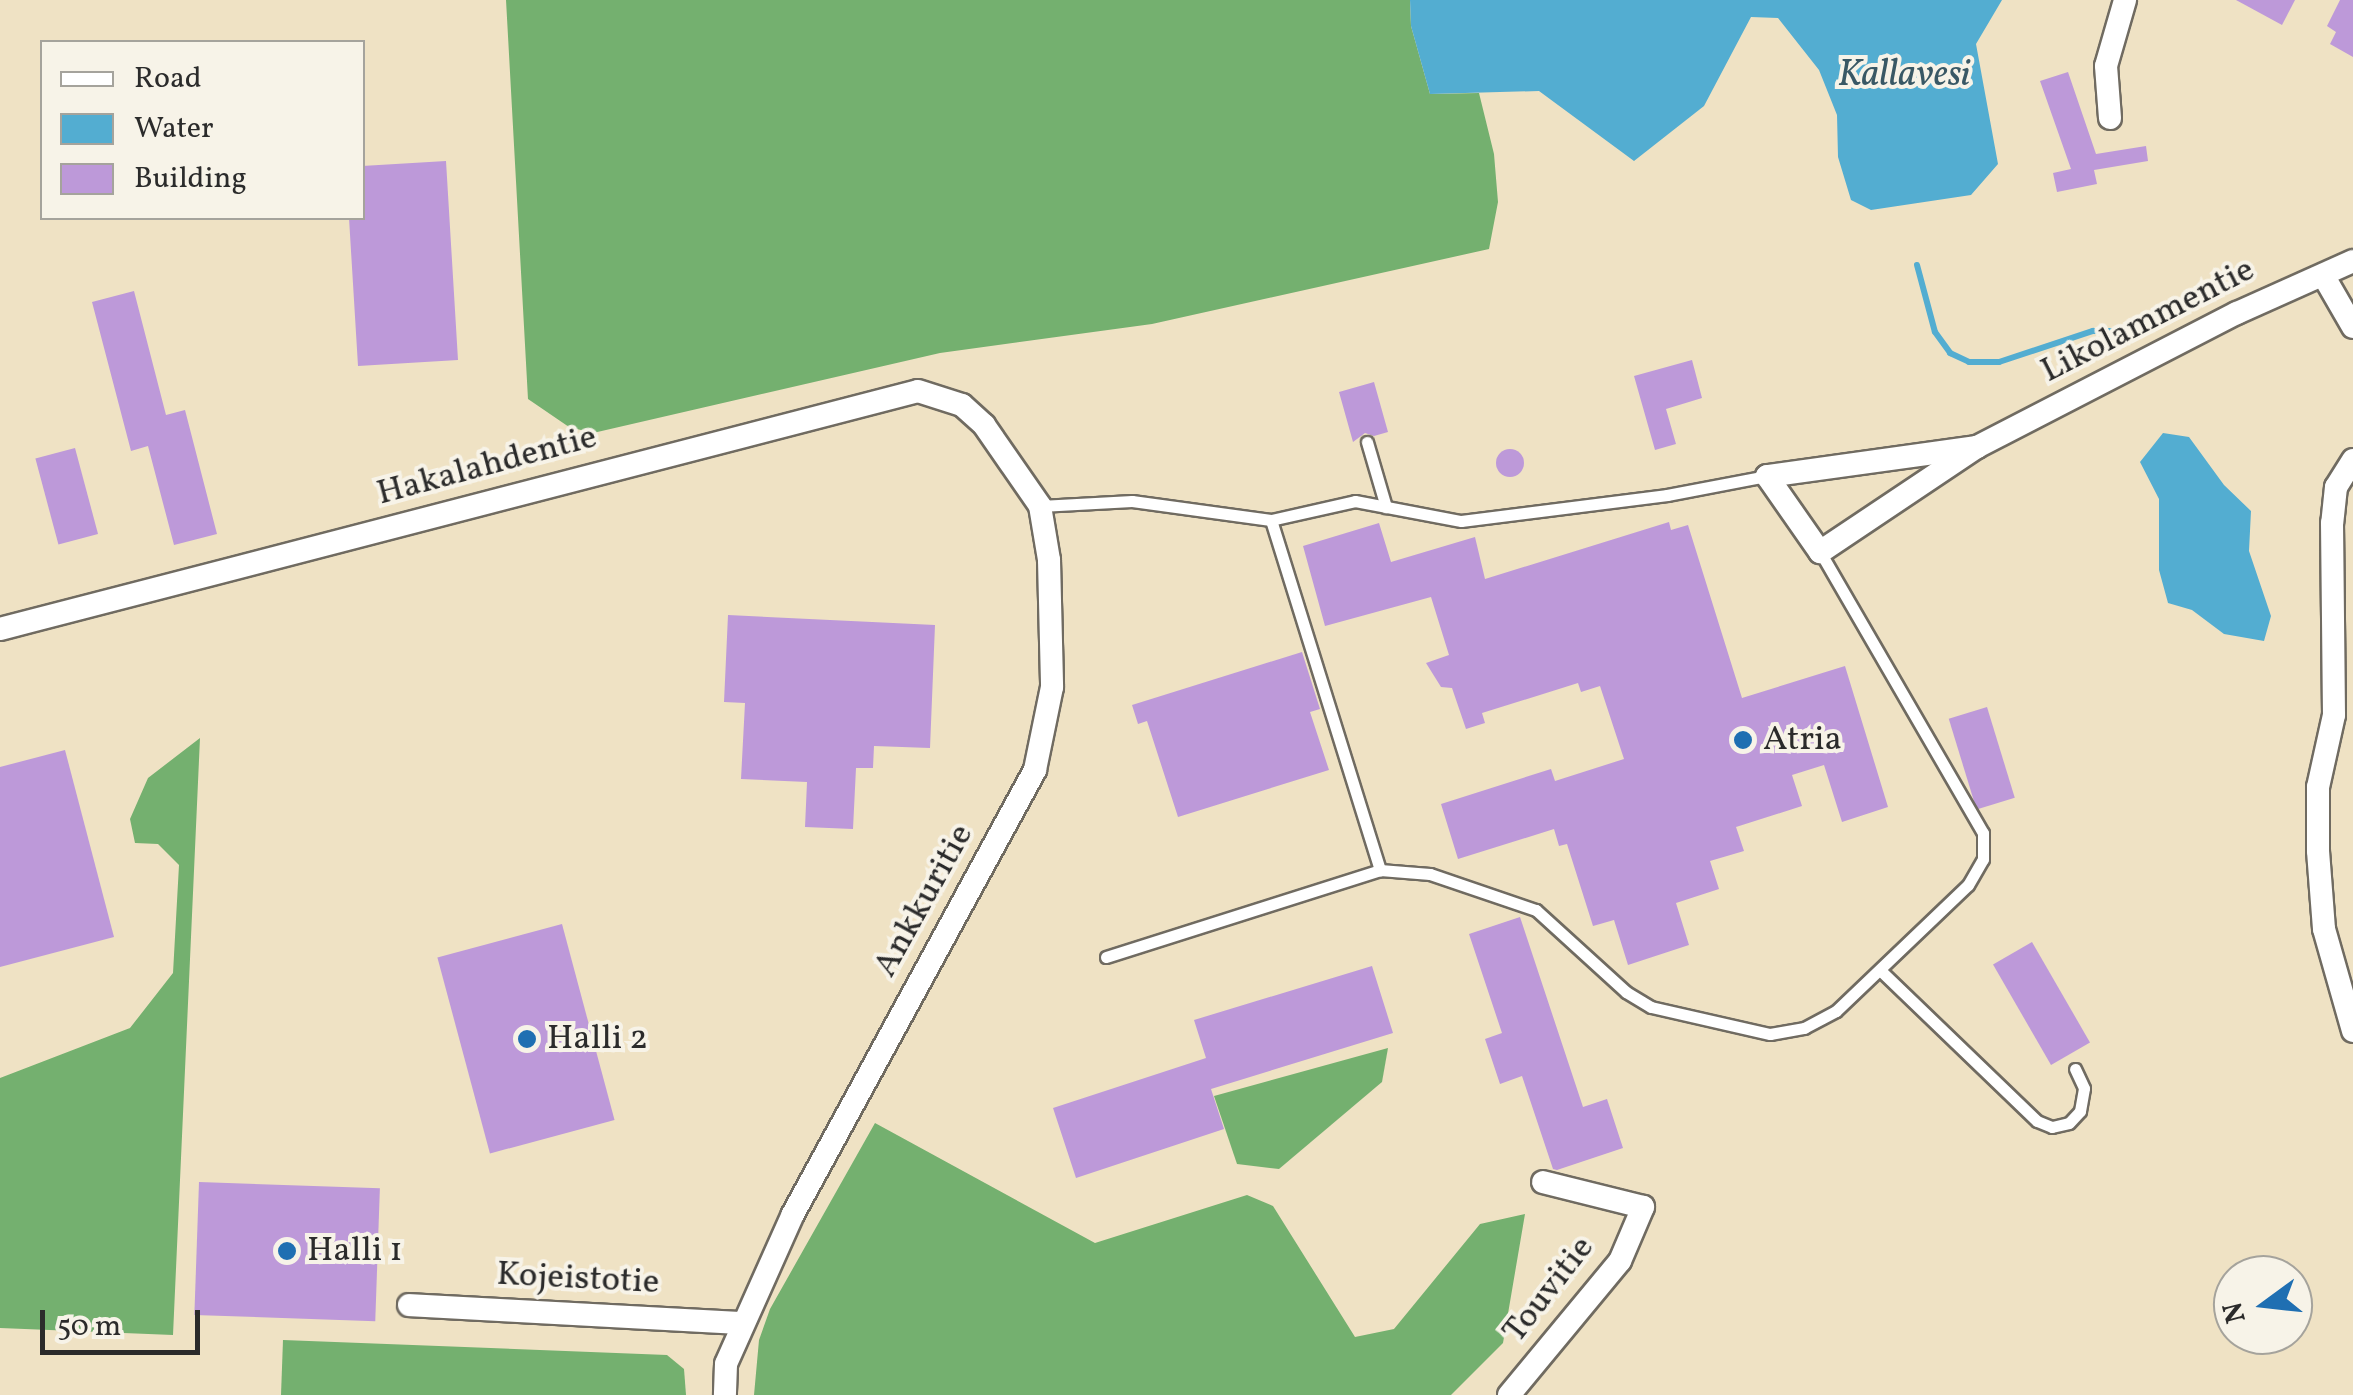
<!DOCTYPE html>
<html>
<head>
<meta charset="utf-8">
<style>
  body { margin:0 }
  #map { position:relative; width:2353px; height:1395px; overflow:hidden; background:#efe2c4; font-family:Vollkorn,serif }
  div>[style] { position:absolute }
  .forest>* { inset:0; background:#74b06f }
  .water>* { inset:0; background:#53add1 }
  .stream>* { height:6px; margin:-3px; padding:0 3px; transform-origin:3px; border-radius:3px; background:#53add1 }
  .building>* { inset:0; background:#bd99d9; transform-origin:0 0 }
  .round { border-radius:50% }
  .roads { filter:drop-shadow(2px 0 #706b61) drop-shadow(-2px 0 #706b61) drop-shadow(0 2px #706b61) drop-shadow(0 -2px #706b61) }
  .service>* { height:11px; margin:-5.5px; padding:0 5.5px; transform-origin:5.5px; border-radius:5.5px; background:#fff }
  .minor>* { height:22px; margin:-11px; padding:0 11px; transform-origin:11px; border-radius:11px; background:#fff }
  .dots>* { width:28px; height:28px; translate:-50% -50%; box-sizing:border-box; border:5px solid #f7f3e8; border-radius:50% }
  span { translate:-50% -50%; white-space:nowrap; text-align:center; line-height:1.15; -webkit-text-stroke:8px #f7f3e8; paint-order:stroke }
  .street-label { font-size:35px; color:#2b2b2b }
  .poi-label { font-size:35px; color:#2b2b2b }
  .left { translate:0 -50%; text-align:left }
  .water-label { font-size:38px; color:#395865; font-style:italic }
  .legend { position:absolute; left:40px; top:40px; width:325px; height:180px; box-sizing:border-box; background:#f7f3e8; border:2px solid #a5a39c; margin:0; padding:12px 18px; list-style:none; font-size:30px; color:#2b2b2b }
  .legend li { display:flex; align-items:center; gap:20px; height:50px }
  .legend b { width:50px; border:2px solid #a5a39c }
  .north { position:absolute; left:2213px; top:1255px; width:100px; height:100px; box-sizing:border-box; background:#f7f3e8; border:2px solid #a5a39c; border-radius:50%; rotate:255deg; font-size:28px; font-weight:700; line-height:40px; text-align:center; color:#2b2b2b }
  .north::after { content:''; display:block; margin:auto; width:35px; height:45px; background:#1f6fb2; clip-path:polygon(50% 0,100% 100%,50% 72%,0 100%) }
  .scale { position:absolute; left:40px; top:1310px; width:160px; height:45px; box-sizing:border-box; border:5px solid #2b2b2b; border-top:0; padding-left:12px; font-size:30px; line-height:35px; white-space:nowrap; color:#2b2b2b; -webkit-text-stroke:8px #f7f3e8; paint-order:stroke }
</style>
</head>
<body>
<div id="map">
  <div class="forest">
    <div style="clip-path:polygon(506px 0,1410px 0,1411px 26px,1430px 94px,1479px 93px,1494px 154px,1498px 202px,1489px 249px,1152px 324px,940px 353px,593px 433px,569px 427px,528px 399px)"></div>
    <div style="clip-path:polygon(200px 738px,173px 1335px,0 1328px,0 1078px,130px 1028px,173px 973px,179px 865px,158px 844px,135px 843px,130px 819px,148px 778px)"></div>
    <div style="clip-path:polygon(1388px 1048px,1382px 1082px,1279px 1169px,1237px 1164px,1214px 1096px)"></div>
    <div style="clip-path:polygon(875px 1123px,1095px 1243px,1247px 1195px,1273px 1206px,1355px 1337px,1394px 1329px,1480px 1224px,1525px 1214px,1503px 1343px,1451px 1395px,754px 1395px,759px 1340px,770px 1309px)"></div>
    <div style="clip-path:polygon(283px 1340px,667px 1355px,684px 1369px,686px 1395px,281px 1395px)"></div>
  </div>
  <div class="water">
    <div style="clip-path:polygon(1410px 0,2002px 0,1976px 44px,1998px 164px,1971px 195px,1871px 210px,1851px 200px,1838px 157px,1837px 115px,1819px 70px,1778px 18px,1751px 17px,1704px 106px,1634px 161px,1539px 91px,1430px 94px,1411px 26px)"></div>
    <div style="clip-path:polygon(2163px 433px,2189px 437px,2224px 485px,2251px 511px,2249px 551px,2271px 616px,2264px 641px,2224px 634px,2192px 610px,2168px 603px,2159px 570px,2159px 499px,2140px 462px)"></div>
  </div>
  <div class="stream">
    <div style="left:1917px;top:265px;width:69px;rotate:75deg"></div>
    <div style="left:1935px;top:332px;width:26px;rotate:54deg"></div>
    <div style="left:1950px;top:353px;width:21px;rotate:25deg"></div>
    <div style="left:1969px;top:362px;width:30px"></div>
    <div style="left:1999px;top:362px;width:99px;rotate:-18.3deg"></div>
    <div style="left:2093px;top:331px;width:19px"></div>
  </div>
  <div class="building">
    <div style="clip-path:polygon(2236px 0,2295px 0,2282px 25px)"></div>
    <div style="clip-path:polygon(2340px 0,2353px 0,2353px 57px,2330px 44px,2336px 32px,2327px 26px)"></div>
    <div style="clip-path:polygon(2068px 72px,2096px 154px,2146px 146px,2148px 161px,2094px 170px,2097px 184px,2057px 192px,2053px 173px,2071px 169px,2040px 81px)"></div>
    <div style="clip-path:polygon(446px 161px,458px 360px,358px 366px,349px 218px,362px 218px,362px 166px)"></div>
    <div style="clip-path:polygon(134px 291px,166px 415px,185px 410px,217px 534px,174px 545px,148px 446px,131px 451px,92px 302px)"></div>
    <div style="clip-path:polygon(1692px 360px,1702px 398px,1666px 409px,1676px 444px,1655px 450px,1634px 376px)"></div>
    <div style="clip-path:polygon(1374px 382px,1388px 432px,1374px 436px,1365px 433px,1353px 442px,1339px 392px)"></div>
    <div style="left:75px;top:448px;width:89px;height:41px;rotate:75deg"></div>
    <div class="round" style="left:1496px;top:449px;width:28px;height:28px"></div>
    <div style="clip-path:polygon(1669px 522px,1671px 530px,1688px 525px,1742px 698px,1845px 666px,1888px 807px,1842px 822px,1824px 765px,1792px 775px,1802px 806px,1736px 827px,1744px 851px,1710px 861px,1719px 889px,1676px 903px,1689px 945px,1628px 965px,1614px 920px,1593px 926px,1567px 844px,1559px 846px,1554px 829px,1458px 859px,1441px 804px,1551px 769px,1555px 781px,1624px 759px,1600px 686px,1581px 692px,1578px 683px,1482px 713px,1485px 723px,1466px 729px,1452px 688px,1441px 687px,1426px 663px,1449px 655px,1431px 597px,1325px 626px,1303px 546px,1379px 523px,1391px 562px,1475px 537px,1485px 579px)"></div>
    <div style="clip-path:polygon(728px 615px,935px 625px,930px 748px,874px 746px,873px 768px,856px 768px,853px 829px,805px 827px,807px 782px,741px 779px,745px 703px,724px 702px)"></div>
    <div style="clip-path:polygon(1302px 652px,1320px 709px,1310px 712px,1329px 770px,1178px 817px,1147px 721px,1138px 724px,1132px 705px)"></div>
    <div style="left:1987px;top:707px;width:95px;height:40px;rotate:73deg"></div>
    <div style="clip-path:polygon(65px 750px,114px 937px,0 967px,0 767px)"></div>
    <div style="clip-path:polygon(1520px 917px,1583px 1107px,1607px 1099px,1623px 1148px,1557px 1170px,1553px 1169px,1522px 1076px,1500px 1084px,1485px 1039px,1502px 1033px,1469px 934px)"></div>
    <div style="left:562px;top:924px;width:203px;height:129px;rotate:75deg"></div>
    <div style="left:2032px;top:942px;width:116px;height:45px;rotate:60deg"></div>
    <div style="clip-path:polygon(1372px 966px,1393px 1033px,1211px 1089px,1224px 1129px,1076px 1178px,1053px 1108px,1206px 1058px,1194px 1020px)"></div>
    <div style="left:199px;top:1182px;width:181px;height:133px;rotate:2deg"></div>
  </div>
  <div class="roads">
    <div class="service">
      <div style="left:1367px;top:442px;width:68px;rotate:73.7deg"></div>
      <div style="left:1040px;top:506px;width:92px;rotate:-3.1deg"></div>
      <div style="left:1132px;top:501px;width:140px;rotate:7.8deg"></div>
      <div style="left:1271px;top:520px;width:367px;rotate:72.7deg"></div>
      <div style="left:1271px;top:520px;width:86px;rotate:-12.7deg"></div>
      <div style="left:1355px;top:501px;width:108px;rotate:10.7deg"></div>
      <div style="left:1461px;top:521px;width:208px;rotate:-7.2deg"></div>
      <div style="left:1667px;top:495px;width:102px;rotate:-10.8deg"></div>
      <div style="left:1106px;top:957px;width:287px;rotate:-17.6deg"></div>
      <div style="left:1380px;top:870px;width:50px;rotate:4.6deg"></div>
      <div style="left:1430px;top:874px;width:112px;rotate:18.8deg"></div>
      <div style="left:1536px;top:910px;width:122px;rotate:42.3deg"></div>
      <div style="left:1626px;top:992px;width:29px;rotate:31deg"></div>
      <div style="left:1651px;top:1007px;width:122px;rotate:12.8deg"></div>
      <div style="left:1770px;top:1034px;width:35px;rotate:-10deg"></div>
      <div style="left:1804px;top:1028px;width:36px;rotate:-28deg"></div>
      <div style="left:1836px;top:1011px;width:182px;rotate:-43.7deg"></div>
      <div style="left:1968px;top:885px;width:30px;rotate:-60deg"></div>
      <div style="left:1983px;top:859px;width:26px;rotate:-90deg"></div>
      <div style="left:1983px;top:833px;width:325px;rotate:-120.1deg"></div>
      <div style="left:1881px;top:971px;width:216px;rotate:43.9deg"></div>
      <div style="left:2037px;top:1121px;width:16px;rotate:22deg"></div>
      <div style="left:2052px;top:1127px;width:17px;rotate:-13deg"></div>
      <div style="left:2069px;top:1123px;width:16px;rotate:-47deg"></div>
      <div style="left:2080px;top:1111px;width:23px;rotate:-80deg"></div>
      <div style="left:2084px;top:1088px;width:21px;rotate:-115deg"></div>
    </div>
    <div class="minor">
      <div style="left:2110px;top:118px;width:52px;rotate:-94.4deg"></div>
      <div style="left:2106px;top:66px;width:69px;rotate:-73.9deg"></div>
      <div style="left:2323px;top:275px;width:60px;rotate:60deg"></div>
      <div style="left:1977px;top:447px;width:212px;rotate:172.1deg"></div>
      <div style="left:1767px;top:476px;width:93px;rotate:55.1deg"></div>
      <div style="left:1820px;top:552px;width:189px;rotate:-33.8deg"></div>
      <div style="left:1977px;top:447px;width:292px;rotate:-27.3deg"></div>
      <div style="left:2237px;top:313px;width:127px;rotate:-24.1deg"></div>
      <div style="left:2353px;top:460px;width:32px;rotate:122deg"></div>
      <div style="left:2336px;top:487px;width:36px;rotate:96deg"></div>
      <div style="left:2332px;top:523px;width:192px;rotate:89.4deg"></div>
      <div style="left:2334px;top:715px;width:74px;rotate:102.5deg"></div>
      <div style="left:2318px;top:787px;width:64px;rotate:90deg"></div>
      <div style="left:2318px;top:851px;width:78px;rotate:85.6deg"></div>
      <div style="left:2324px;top:929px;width:106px;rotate:74.1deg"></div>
      <div style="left:0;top:629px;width:948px;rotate:-14.53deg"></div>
      <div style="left:918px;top:391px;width:46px;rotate:17.7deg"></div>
      <div style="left:962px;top:405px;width:30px;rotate:42deg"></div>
      <div style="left:984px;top:425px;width:98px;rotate:55.3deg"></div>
      <div style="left:1040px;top:506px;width:55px;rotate:80.5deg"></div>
      <div style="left:1049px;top:560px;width:127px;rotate:88.6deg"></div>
      <div style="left:1052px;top:687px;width:85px;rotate:101.6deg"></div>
      <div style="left:1035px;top:770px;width:506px;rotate:118.59deg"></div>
      <div style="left:793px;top:1214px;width:164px;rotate:114.1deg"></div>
      <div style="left:726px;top:1364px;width:31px;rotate:92deg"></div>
      <div style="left:409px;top:1305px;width:334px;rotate:3.1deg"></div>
      <div style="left:1509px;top:1395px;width:174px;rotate:-50.4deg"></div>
      <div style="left:1620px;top:1261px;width:59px;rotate:-66.9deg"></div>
      <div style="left:1643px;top:1207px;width:103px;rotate:-166deg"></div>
    </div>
  </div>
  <div class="dots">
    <div style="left:1743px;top:740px;background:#1f6fb2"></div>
    <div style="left:527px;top:1039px;background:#1f6fb2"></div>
    <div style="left:287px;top:1251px;background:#1f6fb2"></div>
  </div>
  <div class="street-label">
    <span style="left:2148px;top:321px;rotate:-27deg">Likolammentie</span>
    <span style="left:487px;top:466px;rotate:-15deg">Hakalahdentie</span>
    <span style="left:924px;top:901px;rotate:-61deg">Ankkuritie</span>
    <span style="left:578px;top:1279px;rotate:3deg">Kojeistotie</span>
    <span style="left:1549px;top:1290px;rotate:-52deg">Touvitie</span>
  </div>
  <div class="poi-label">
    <span class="left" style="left:1763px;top:740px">Atria</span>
    <span class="left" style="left:547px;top:1039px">Halli 2</span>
    <span class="left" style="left:307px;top:1251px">Halli 1</span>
  </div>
  <div class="water-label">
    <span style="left:1904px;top:76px">Kallavesi</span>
  </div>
  <ul class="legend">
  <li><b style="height:12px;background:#fff"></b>Road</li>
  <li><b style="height:28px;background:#53add1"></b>Water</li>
  <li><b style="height:28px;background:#bd99d9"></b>Building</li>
  </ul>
  <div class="north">N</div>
  <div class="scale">50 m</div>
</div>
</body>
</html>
